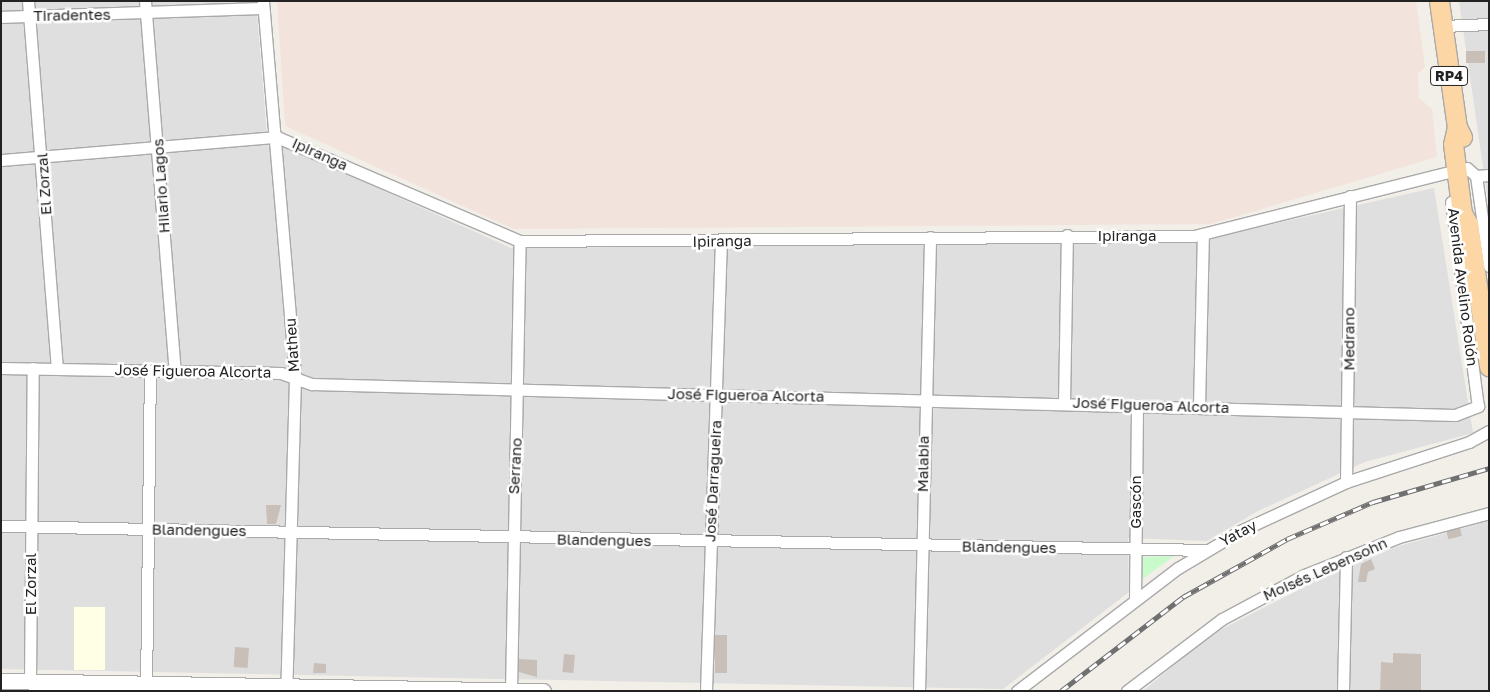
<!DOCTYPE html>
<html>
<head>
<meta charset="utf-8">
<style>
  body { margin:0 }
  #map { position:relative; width:1490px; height:692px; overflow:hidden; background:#f2efe9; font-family:"Golos Text",sans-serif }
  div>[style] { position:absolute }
  .residential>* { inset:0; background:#e0dfdf }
  .education>* { inset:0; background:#ffffe5; transform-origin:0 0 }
  .military>* { inset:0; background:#f3e3dd }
  .park>* { inset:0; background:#c8facc }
  .building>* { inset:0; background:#c7bfb8; transform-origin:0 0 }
  .roads { filter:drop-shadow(1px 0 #a9a9a9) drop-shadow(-1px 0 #a9a9a9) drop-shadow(0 1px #a9a9a9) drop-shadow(0 -1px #a9a9a9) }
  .minor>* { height:11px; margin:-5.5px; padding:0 5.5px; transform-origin:5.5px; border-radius:5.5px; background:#fff }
  .tertiary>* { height:15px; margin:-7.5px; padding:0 7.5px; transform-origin:7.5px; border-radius:7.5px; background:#fff }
  .primary>* { height:19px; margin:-9.5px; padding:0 9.5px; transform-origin:9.5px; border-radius:9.5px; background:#fcd6a4 }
  .rail>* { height:5px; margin-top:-2.5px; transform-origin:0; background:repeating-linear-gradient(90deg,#fff 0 9px,#707070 0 18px); box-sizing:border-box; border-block:1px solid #707070 }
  span { translate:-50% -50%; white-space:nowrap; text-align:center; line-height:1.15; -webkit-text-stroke:5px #fff; paint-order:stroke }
  .shield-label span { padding:1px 4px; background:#fff; border:1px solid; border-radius:4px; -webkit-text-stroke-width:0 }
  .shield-label { font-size:14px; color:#222; font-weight:700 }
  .street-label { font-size:15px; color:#222 }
  .frame { position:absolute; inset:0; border:2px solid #222; pointer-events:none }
</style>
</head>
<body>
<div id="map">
  <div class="residential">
    <div style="clip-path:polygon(1px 1px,256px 1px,268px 147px,286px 147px,511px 248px,1192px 242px,1434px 188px,1473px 433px,1365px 462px,1258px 511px,1207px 541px,1128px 538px,1129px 592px,1003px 689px,1px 669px)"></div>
    <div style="clip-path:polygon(1459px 1px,1489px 1px,1489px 208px,1482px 160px)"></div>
    <div style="clip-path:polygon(1489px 521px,1489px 691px,1143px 691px,1210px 635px,1330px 574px,1392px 548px)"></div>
  </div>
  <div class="education">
    <div style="left:74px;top:607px;width:31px;height:63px"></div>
  </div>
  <div class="military">
    <div style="clip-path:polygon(277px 1px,1416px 1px,1425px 67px,1418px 74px,1419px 98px,1432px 109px,1437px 157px,1211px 224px,514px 229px,285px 126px)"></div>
  </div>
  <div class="park">
    <div style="clip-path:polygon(1174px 556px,1141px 580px,1142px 557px)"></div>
  </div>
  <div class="building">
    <div style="left:1485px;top:51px;width:12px;height:19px;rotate:90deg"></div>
    <div style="clip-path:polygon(266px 505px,281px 505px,276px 524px,267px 524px)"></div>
    <div style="left:1460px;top:528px;width:8px;height:14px;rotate:76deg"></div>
    <div style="clip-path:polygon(1371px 559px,1375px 569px,1368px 572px,1366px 582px,1358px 582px,1361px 564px)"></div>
    <div style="left:715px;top:635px;width:12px;height:38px"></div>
    <div style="left:235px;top:647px;width:14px;height:20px;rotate:4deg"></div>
    <div style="clip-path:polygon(1393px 653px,1421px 654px,1421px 691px,1380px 691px,1381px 662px,1393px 663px)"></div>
    <div style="left:564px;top:654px;width:11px;height:18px;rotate:5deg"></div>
    <div style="clip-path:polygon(519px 659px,537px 660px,537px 677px,519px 672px)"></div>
    <div style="clip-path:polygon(314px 663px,326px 664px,326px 673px,313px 673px)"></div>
  </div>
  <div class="roads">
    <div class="minor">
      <div style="left:28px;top:1px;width:367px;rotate:85.5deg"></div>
      <div style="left:145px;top:1px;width:371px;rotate:85.4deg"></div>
      <div style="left:263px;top:1px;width:378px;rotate:85.1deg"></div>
      <div style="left:295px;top:378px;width:313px;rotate:91.6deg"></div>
      <div style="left:1px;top:17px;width:262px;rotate:-2deg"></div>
      <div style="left:1443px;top:26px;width:46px;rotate:-2.5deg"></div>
      <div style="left:1px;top:160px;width:277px;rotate:-4.8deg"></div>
      <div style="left:277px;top:137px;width:264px;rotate:23.2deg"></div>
      <div style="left:520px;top:241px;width:674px;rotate:-0.43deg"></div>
      <div style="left:1194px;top:236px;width:270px;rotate:-14.1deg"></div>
      <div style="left:1456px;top:170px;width:4px;rotate:104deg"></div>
      <div style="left:1467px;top:168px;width:12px;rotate:42deg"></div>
      <div style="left:1476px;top:176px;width:91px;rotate:81.8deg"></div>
      <div style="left:1476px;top:176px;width:13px;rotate:-4deg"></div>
      <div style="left:1451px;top:202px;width:206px;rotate:82.5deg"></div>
      <div style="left:1px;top:368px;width:280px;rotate:1deg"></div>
      <div style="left:281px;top:373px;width:33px;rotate:20deg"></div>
      <div style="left:312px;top:384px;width:1143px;rotate:1.55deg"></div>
      <div style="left:1455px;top:415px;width:25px;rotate:-21deg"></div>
      <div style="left:1064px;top:403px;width:168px;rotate:-89deg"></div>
      <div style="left:1199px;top:407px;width:173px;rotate:-88.7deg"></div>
      <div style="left:1346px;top:482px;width:286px;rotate:-89.2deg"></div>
      <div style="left:1px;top:526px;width:1205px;rotate:1.14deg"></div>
      <div style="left:1135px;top:599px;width:194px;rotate:-89.4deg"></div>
      <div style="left:30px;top:681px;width:313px;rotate:-89.5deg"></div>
      <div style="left:146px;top:691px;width:320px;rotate:-89.3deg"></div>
      <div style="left:511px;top:691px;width:450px;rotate:-88.9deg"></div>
      <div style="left:706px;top:691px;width:450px;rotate:-88.1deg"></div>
      <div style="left:919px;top:691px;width:454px;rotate:-88.6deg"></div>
      <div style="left:1017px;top:691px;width:203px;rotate:-37.4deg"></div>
      <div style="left:1178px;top:568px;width:72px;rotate:-30.8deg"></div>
      <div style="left:1240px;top:531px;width:117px;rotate:-24.8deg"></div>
      <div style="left:1346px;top:482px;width:129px;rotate:-18deg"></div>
      <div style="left:1469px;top:442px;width:23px;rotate:-29deg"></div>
      <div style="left:1127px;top:691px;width:119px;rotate:-37.2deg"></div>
      <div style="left:1222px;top:619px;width:93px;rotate:-28.2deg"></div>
      <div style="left:1304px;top:575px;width:102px;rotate:-21.8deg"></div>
      <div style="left:1399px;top:537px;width:93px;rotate:-14.9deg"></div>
      <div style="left:1343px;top:691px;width:134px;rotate:-88.7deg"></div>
    </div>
    <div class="tertiary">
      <div style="left:1px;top:681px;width:542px;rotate:1.06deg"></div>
    </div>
    <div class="primary">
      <div style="left:1439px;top:1px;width:127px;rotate:81.9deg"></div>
      <div style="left:1457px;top:127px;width:11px;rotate:63deg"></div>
      <div style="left:1457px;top:127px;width:17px;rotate:103deg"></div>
      <div style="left:1453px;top:144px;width:70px;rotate:82.6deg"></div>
      <div style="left:1462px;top:213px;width:13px;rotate:61deg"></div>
      <div style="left:1468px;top:224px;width:144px;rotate:81.6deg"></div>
    </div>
  </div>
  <div class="rail">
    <div style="left:1061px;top:691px;width:154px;rotate:-37.6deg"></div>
    <div style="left:1183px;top:597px;width:119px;rotate:-29.1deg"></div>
    <div style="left:1287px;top:539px;width:94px;rotate:-23.3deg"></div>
    <div style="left:1373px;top:502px;width:121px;rotate:-16.3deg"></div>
  </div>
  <div class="shield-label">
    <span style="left:1449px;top:76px">RP4</span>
  </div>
  <div class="street-label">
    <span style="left:72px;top:15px;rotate:-1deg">Tiradentes</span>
    <span style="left:320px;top:154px;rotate:24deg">Ipiranga</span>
    <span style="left:44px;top:184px;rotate:-94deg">El Zorzal</span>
    <span style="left:161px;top:186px;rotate:-94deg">Hilario Lagos</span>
    <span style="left:1127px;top:236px">Ipiranga</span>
    <span style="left:722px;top:241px;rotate:-1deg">Ipiranga</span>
    <span style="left:1463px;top:287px;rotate:83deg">Avenida Avelino Rolón</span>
    <span style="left:1349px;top:339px;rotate:-90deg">Medrano</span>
    <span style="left:292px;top:345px;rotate:-94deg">Matheu</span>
    <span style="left:193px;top:371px;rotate:1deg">José Figueroa Alcorta</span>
    <span style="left:746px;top:395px;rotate:1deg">José Figueroa Alcorta</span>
    <span style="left:1151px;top:405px;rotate:2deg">José Figueroa Alcorta</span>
    <span style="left:923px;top:464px;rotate:-89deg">Malabia</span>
    <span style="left:515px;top:466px;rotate:-87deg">Serrano</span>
    <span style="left:713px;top:481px;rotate:-87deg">José Darragueira</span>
    <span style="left:1136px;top:502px;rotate:-90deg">Gascón</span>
    <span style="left:199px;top:530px;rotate:1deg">Blandengues</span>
    <span style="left:1238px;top:533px;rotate:-28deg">Yatay</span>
    <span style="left:604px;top:540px;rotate:1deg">Blandengues</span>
    <span style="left:1009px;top:547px;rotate:1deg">Blandengues</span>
    <span style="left:1325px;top:569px;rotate:-24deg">Moisés Lebensohn</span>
    <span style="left:31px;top:584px;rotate:-90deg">El Zorzal</span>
  </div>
  <div class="frame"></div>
</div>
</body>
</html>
